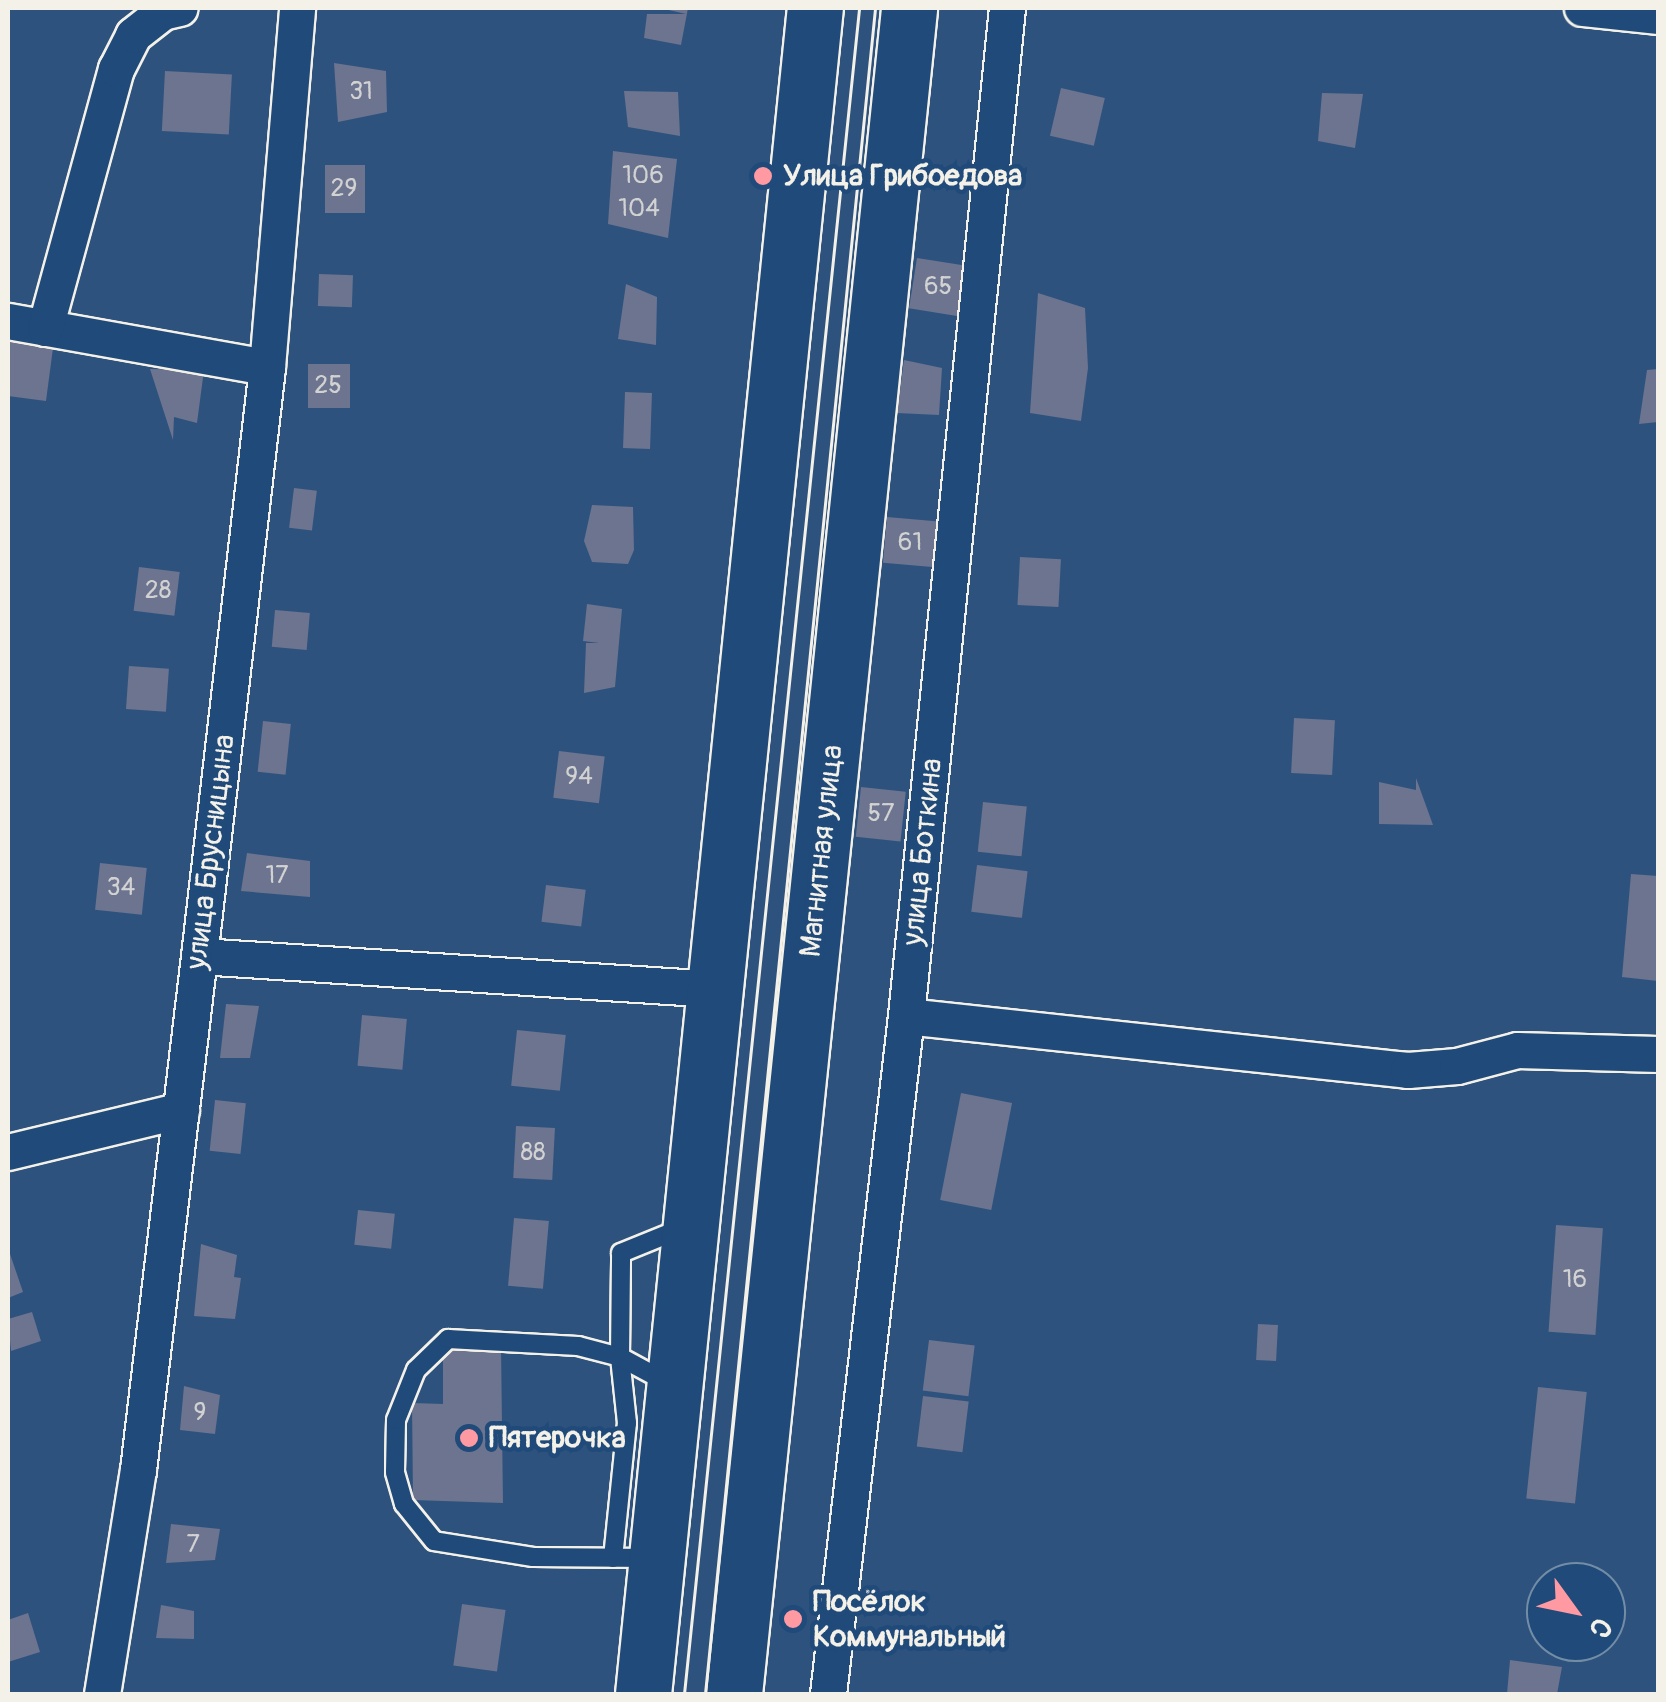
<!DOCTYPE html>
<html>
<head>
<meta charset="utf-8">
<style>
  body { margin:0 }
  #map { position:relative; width:1666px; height:1702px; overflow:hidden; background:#2e527e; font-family:Pangolin,sans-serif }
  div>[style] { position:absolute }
  .building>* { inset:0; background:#6c748f; transform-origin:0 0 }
  .roads { filter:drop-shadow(2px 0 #f4f1e8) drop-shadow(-2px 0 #f4f1e8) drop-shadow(0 2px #f4f1e8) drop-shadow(0 -2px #f4f1e8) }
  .lane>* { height:18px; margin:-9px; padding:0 9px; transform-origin:9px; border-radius:9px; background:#1f4a7a }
  .street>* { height:35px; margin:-17.5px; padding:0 17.5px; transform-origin:17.5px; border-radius:17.5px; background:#1f4a7a }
  .primary>* { height:55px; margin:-27.5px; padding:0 27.5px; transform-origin:27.5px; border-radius:27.5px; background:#1f4a7a }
  .tram>* { height:2.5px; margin:-1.25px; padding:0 1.25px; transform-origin:1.25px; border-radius:1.25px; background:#f4f1e8 }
  .dots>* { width:28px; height:28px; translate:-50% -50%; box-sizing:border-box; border:5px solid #1f4a7a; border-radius:50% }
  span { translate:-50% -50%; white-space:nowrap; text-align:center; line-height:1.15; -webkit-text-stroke:9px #1f4a7a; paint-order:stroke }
  .number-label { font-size:25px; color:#d2d2d2 }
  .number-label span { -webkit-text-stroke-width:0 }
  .poi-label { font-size:30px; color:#f4f1e8; font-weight:700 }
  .left { translate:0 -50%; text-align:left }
  .street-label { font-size:30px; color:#f4f1e8 }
  .frame { position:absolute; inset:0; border:10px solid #f4f1e8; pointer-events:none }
  .north { position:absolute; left:1526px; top:1562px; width:100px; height:100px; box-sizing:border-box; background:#1f4a7a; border:2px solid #748da6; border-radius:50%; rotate:123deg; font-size:28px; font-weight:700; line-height:40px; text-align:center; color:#f4f1e8 }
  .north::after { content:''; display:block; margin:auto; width:35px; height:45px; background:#ff9aa2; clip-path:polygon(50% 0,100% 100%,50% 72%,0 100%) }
</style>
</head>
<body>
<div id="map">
  <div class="building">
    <div style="clip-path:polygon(688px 8px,681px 45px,644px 38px,647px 14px,686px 14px,660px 8px)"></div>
    <div style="clip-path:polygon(334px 63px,386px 71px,387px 112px,338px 122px)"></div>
    <div style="left:165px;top:71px;width:67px;height:60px;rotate:3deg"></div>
    <div style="left:1061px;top:88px;width:45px;height:49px;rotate:13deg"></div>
    <div style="clip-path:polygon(624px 91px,678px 92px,680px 136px,628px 127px)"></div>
    <div style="clip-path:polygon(1322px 93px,1363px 94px,1355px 148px,1318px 141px)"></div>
    <div style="clip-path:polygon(613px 151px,677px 159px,668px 238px,608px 224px)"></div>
    <div style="left:325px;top:165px;width:40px;height:48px"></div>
    <div style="left:917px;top:258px;width:50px;height:51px;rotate:9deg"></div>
    <div style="left:319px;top:274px;width:34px;height:32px;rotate:2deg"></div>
    <div style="clip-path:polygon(626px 284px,657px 297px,656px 345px,618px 339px)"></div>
    <div style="clip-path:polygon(1038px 293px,1085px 308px,1088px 368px,1081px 421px,1030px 413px)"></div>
    <div style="clip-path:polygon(8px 341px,53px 348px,46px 401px,8px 396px)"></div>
    <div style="clip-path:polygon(904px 360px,942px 368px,939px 415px,897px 413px)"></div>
    <div style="left:308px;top:364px;width:42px;height:44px"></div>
    <div style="clip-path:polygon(150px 369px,204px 370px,197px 423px,174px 417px,173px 440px)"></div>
    <div style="clip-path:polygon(1658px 369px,1658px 422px,1639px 424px,1647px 370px)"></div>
    <div style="left:625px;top:392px;width:27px;height:56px;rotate:2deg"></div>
    <div style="left:294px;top:488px;width:23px;height:40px;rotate:7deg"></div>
    <div style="clip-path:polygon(592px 505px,633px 507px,634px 550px,628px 564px,592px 562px,584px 541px)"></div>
    <div style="left:887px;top:517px;width:52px;height:46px;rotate:5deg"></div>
    <div style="left:1020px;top:557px;width:41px;height:48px;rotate:3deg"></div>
    <div style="left:139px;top:567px;width:41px;height:44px;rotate:7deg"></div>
    <div style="clip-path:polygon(587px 604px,622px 609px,615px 687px,584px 693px,586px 643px,599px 643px,583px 641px)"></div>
    <div style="left:275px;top:610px;width:35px;height:37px;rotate:5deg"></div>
    <div style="left:129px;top:666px;width:40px;height:43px;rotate:4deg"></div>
    <div style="left:1294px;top:718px;width:41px;height:55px;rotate:3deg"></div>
    <div style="left:263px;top:721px;width:28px;height:51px;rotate:6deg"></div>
    <div style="left:559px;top:751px;width:46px;height:47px;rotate:7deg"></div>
    <div style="clip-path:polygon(1416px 778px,1433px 825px,1379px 824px,1379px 782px,1416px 790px)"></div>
    <div style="left:861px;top:787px;width:45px;height:50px;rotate:6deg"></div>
    <div style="left:983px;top:802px;width:44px;height:50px;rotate:6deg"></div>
    <div style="clip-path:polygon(247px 853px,310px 861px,310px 897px,241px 891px)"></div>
    <div style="left:100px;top:863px;width:47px;height:47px;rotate:6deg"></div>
    <div style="left:977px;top:865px;width:51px;height:47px;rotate:7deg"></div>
    <div style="clip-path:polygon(1631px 874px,1658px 876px,1658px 981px,1622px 977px)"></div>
    <div style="left:546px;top:885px;width:40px;height:37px;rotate:7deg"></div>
    <div style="clip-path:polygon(226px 1004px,259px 1006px,250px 1058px,220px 1058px)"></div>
    <div style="left:362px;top:1015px;width:45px;height:51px;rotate:5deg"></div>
    <div style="left:517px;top:1030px;width:49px;height:56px;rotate:6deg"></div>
    <div style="left:961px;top:1093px;width:52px;height:109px;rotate:11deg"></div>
    <div style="left:215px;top:1100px;width:31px;height:51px;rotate:6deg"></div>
    <div style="left:516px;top:1126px;width:39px;height:52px;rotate:3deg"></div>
    <div style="left:358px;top:1210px;width:37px;height:35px;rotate:6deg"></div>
    <div style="left:514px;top:1218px;width:35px;height:68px;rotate:5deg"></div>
    <div style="left:1556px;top:1225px;width:47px;height:107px;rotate:4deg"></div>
    <div style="clip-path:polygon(201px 1244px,237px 1255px,234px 1277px,241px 1278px,235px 1319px,194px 1316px)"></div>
    <div style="clip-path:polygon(8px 1248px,23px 1292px,8px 1298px)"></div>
    <div style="clip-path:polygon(32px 1312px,41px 1341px,11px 1351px,8px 1319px)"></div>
    <div style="left:1258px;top:1324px;width:20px;height:36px;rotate:3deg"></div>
    <div style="left:929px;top:1340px;width:46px;height:51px;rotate:7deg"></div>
    <div style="clip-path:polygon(501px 1346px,503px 1503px,413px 1500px,412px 1403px,443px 1404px,443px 1347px)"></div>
    <div style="clip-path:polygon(184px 1386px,220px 1395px,215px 1434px,180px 1430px)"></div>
    <div style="left:1538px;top:1387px;width:49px;height:112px;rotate:6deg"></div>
    <div style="left:923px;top:1396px;width:46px;height:51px;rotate:7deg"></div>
    <div style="clip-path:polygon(171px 1524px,220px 1529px,215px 1560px,166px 1563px)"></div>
    <div style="left:462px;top:1604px;width:44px;height:62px;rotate:8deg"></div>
    <div style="clip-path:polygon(161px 1605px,194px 1611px,194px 1639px,156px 1638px)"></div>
    <div style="clip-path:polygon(28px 1613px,40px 1652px,8px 1662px,8px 1620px)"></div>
    <div style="clip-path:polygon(1510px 1660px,1562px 1667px,1557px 1694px,1507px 1694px)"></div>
  </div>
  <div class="roads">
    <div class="lane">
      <div style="left:613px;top:1558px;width:136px;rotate:-84.1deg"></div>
      <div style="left:627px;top:1423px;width:66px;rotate:-96.1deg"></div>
      <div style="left:620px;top:1357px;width:104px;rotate:-89.4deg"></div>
      <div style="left:621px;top:1253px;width:69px;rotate:-22.1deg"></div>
      <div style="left:649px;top:1558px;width:116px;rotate:-179.5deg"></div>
      <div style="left:533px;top:1557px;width:100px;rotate:-170.8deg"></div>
      <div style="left:434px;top:1541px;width:48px;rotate:-129deg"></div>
      <div style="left:404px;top:1504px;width:33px;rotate:-106deg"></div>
      <div style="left:395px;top:1472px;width:52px;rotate:-88.9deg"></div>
      <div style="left:396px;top:1420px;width:54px;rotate:-68.2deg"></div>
      <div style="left:416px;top:1370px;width:45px;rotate:-44.1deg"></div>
      <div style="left:448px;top:1339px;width:130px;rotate:3.1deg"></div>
      <div style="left:578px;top:1346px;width:43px;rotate:14.7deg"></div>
      <div style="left:620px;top:1357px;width:55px;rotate:28.4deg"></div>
    </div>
    <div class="street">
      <div style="left:1582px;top:8px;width:76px;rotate:6deg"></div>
      <div style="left:8px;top:321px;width:263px;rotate:10.1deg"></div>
      <div style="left:45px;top:328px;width:269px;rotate:-74.7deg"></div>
      <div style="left:116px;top:69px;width:38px;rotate:-63deg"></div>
      <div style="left:133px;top:35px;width:37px;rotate:-38deg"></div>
      <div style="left:162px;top:12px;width:18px;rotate:-13deg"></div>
      <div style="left:199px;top:956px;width:517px;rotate:3.66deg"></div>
      <div style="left:906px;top:1016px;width:505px;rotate:6.14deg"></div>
      <div style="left:1408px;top:1070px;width:49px;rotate:-4.7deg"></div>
      <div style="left:1457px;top:1066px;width:62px;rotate:-14.9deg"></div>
      <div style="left:1517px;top:1050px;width:141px;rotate:1.6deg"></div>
      <div style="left:8px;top:1152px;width:178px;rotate:-13.6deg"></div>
      <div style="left:102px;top:1694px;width:227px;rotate:-80.9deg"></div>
      <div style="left:138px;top:1470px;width:518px;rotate:-83.23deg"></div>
      <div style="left:199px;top:956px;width:593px;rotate:-83.41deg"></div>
      <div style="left:267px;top:367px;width:360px;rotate:-85.2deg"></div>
      <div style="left:828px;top:1694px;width:682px;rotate:-83.44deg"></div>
      <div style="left:906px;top:1016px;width:1013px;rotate:-84.28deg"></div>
    </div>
    <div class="primary">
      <div style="left:643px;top:1694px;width:1695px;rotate:-84.18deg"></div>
      <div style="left:734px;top:1694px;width:1695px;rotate:-84.07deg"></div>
    </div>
  </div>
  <div class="tram">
    <div style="left:684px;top:1694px;width:1695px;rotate:-84.07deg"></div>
    <div style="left:705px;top:1694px;width:1695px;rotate:-84.24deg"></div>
  </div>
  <div class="dots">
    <div style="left:763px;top:176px;background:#ff9aa2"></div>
    <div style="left:469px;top:1438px;background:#ff9aa2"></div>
    <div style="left:793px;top:1619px;background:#ff9aa2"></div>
  </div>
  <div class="number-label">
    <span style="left:361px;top:92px">31</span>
    <span style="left:643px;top:176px">106</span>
    <span style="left:344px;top:189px">29</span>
    <span style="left:639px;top:209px">104</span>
    <span style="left:938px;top:287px">65</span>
    <span style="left:328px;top:386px">25</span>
    <span style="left:910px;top:543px">61</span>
    <span style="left:158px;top:591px">28</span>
    <span style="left:579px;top:777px">94</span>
    <span style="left:881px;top:814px">57</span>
    <span style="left:277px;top:876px">17</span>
    <span style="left:121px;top:888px">34</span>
    <span style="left:533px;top:1153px">88</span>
    <span style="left:1575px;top:1280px">16</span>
    <span style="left:200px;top:1413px">9</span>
    <span style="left:193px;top:1545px">7</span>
  </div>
  <div class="poi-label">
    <span class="left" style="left:783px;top:176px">Улица Грибоедова</span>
    <span class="left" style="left:489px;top:1438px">Пятерочка</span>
    <span class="left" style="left:813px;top:1619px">Посёлок<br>Коммунальный</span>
  </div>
  <div class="street-label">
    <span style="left:822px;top:851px;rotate:-84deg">Магнитная улица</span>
    <span style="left:211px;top:852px;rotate:-83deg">улица Брусницына</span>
    <span style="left:923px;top:852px;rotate:-84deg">улица Боткина</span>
  </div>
  <div class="frame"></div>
  <div class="north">С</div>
</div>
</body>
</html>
